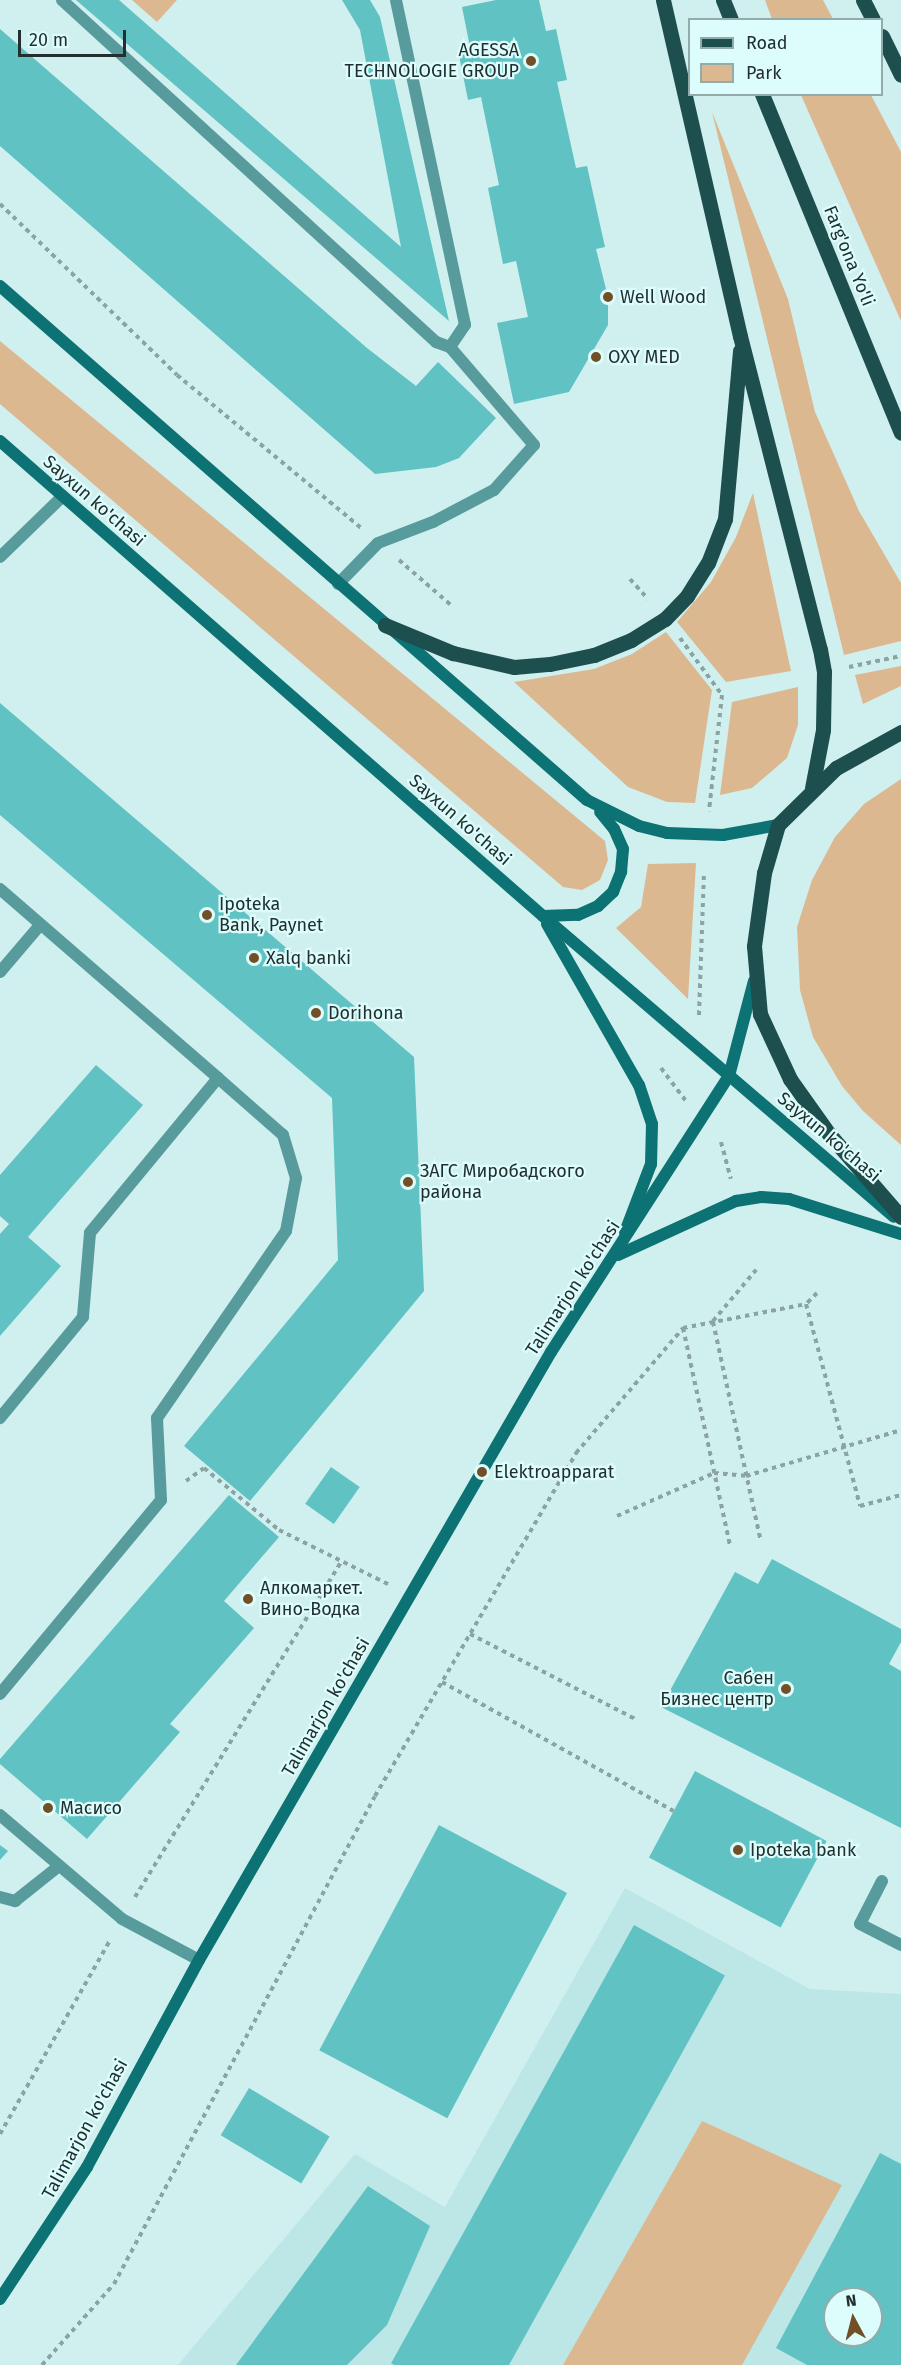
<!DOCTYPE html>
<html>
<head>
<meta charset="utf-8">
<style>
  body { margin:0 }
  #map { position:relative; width:901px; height:2365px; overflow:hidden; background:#d0efef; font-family:"Fira Sans",sans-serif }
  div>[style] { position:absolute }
  .built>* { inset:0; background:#bde7e7 }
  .green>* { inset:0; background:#dcb891 }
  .building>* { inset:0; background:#60c2c3; transform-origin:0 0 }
  .path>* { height:4px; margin-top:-2px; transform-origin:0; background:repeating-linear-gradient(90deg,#8ba3a3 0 4.5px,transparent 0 9px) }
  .lane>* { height:12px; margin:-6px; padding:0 6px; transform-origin:6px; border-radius:6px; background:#589b9c }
  .street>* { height:12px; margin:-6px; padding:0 6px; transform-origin:6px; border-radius:6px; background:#589b9c }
  .secondary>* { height:12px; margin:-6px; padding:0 6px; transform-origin:6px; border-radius:6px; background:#0c7273 }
  .primary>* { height:15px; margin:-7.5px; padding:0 7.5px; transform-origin:7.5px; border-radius:7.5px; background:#1e4f4f }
  .dots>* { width:16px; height:16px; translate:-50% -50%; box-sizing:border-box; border:3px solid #ddfdfd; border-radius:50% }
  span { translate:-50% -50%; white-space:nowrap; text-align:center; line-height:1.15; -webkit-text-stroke:4.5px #ddfdfd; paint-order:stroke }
  .poi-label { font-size:18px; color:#232f2f }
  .right { translate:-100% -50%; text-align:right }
  .left { translate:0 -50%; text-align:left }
  .street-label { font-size:18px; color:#232f2f }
  .legend { position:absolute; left:688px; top:18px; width:195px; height:78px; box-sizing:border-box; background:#ddfdfd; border:2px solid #93abab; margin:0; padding:8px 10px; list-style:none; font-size:18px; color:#232f2f }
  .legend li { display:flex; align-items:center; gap:12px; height:30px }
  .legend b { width:30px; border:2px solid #93abab }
  .north { position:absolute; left:823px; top:2287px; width:60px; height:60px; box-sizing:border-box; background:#ddfdfd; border:2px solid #93abab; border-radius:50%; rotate:353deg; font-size:16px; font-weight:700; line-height:24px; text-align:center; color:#232f2f }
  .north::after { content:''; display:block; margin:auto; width:21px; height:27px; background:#714f27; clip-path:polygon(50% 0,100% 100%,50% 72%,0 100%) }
  .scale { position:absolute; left:18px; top:30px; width:108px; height:27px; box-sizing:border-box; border:3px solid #232f2f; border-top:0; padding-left:8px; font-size:18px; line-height:21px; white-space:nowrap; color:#232f2f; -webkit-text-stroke:4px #ddfdfd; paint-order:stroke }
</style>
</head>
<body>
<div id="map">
  <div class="built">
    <div style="clip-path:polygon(evenodd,625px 1888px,810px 1989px,901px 1994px,901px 2365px,178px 2365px,355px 2154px,445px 2207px,625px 1888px,835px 2299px,871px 2299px,871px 2335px,835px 2335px,835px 2299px)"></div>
  </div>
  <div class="green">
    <div style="clip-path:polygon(132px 0,177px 0,157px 22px)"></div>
    <div style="clip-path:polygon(765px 0,823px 0,833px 19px,772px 19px)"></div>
    <div style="clip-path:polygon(801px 95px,871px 95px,901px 152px,901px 321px)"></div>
    <div style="clip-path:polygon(712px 112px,788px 299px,815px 412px,859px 511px,901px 583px,901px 641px,844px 655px)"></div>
    <div style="clip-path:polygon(0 341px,605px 841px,608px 860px,600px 880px,582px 890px,563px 887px,0 404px)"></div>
    <div style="clip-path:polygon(753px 493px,791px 671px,726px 682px,677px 622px,711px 582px,736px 537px)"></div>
    <div style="clip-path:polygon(666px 632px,712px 690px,695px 803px,667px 802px,628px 787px,514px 682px,594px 669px,632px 654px)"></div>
    <div style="clip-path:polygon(901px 666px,901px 686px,863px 704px,855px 675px)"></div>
    <div style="clip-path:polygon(798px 687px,798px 725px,787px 758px,752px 788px,720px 795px,732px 702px)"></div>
    <div style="clip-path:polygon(901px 779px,901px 1145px,863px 1111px,842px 1086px,813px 1037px,800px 990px,797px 927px,812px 880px,835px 837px,864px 804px)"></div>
    <div style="clip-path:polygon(696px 863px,688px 999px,616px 928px,641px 907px,648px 864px)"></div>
    <div style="clip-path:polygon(702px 2121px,842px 2185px,742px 2365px,563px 2365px)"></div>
  </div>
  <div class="building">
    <div style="clip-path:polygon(76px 0,119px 0,401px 247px,360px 30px,342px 0,370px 0,380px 17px,449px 321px)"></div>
    <div style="clip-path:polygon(496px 0,539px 0,546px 31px,556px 29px,567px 80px,557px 82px,576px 168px,587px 166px,605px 247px,596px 249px,608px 297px,608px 325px,569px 392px,514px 404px,497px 323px,528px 317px,516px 261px,503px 264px,488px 188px,499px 185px,481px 97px,468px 100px,458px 50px,470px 47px,462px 7px)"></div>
    <div style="clip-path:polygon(0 29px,367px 348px,416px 386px,438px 362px,496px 418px,459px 458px,436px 467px,375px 474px,0 146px)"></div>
    <div style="clip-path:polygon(0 703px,414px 1057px,424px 1291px,250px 1501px,184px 1446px,338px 1260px,332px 1098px,0 815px)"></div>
    <div style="clip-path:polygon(96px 1065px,143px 1105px,28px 1237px,61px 1266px,0 1336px,0 1234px,9px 1224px,0 1216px,0 1175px)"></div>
    <div style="left:331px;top:1467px;width:35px;height:45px;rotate:35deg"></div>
    <div style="clip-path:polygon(229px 1495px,279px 1537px,224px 1601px,254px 1628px,170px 1724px,180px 1732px,87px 1839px,0 1764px,0 1759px)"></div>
    <div style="clip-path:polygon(772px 1559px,901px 1629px,901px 1642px,889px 1664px,901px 1671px,901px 1828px,661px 1707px,735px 1572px,758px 1584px)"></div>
    <div style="left:695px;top:1771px;width:149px;height:98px;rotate:28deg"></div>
    <div style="left:439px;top:1825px;width:145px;height:255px;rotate:28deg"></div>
    <div style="clip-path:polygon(0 1845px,8px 1851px,0 1860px)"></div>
    <div style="left:634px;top:1925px;width:104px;height:501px;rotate:29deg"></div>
    <div style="left:249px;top:2088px;width:94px;height:55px;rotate:31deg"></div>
    <div style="clip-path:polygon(evenodd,880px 2153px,901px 2164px,901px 2365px,807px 2365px,776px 2348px,880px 2153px,835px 2299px,871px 2299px,871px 2335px,835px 2335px,835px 2299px)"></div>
    <div style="clip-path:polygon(368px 2186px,430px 2226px,387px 2325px,347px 2365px,236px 2365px)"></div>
  </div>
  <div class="path">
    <div style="left:0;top:204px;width:246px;rotate:44deg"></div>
    <div style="left:177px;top:375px;width:239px;rotate:39.7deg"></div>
    <div style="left:399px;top:560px;width:69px;rotate:40.9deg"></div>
    <div style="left:630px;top:579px;width:27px;rotate:48deg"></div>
    <div style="left:680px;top:638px;width:71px;rotate:53.6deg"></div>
    <div style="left:722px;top:695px;width:117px;rotate:96.4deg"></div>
    <div style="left:849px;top:667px;width:53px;rotate:-11.9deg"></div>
    <div style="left:699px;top:1015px;width:141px;rotate:-88deg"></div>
    <div style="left:661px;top:1068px;width:41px;rotate:52.9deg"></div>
    <div style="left:721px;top:1142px;width:38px;rotate:75deg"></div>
    <div style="left:817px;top:1293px;width:16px;rotate:135deg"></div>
    <div style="left:806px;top:1304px;width:209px;rotate:75deg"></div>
    <div style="left:860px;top:1506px;width:42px;rotate:-15deg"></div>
    <div style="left:713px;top:1321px;width:67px;rotate:-49.9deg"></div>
    <div style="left:713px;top:1322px;width:221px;rotate:77.7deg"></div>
    <div style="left:683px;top:1328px;width:223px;rotate:77.8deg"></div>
    <div style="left:186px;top:1481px;width:22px;rotate:-36deg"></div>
    <div style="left:204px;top:1468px;width:97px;rotate:39.6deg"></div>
    <div style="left:279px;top:1530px;width:122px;rotate:26.4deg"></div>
    <div style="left:617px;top:1516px;width:106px;rotate:-23.9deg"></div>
    <div style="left:714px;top:1473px;width:32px;rotate:5deg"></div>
    <div style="left:746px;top:1476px;width:162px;rotate:-16.5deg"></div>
    <div style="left:470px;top:1634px;width:188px;rotate:27.2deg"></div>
    <div style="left:442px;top:1682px;width:265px;rotate:29.1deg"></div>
    <div style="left:135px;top:1897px;width:395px;rotate:-58.4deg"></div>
    <div style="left:0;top:2134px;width:223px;rotate:-60.4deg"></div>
    <div style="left:42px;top:2365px;width:108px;rotate:-48.4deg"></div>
    <div style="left:114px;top:2284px;width:553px;rotate:-61.86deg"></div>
    <div style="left:375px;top:1796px;width:398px;rotate:-59.6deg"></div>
    <div style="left:576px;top:1453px;width:165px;rotate:-49.4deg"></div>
    <div style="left:683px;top:1328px;width:125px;rotate:-11deg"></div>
  </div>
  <div class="lane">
    <div style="left:62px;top:0;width:507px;rotate:42.44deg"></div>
    <div style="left:436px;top:342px;width:15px;rotate:20deg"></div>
    <div style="left:450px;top:347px;width:27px;rotate:-56deg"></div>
    <div style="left:465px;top:325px;width:332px;rotate:-102deg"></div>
    <div style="left:338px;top:584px;width:57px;rotate:-45.7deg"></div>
    <div style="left:378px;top:543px;width:59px;rotate:-20.9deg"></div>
    <div style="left:433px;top:522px;width:69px;rotate:-27.7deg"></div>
    <div style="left:494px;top:490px;width:60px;rotate:-48.4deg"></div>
    <div style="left:534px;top:445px;width:129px;rotate:-130.6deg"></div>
    <div style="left:0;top:1694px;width:252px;rotate:-50.3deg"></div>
    <div style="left:161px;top:1500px;width:82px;rotate:-92.8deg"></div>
    <div style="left:157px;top:1418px;width:227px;rotate:-55.4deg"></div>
    <div style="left:286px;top:1231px;width:54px;rotate:-79.3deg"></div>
    <div style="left:296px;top:1178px;width:45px;rotate:-106.8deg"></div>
    <div style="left:283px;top:1135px;width:86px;rotate:-138.8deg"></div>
    <div style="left:882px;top:1881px;width:48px;rotate:117.1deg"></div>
    <div style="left:860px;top:1924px;width:46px;rotate:27.1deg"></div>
    <div style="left:0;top:1897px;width:16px;rotate:15deg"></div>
    <div style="left:15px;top:1901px;width:56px;rotate:-38.5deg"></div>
  </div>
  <div class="street">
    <div style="left:0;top:557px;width:86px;rotate:-44.1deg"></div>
    <div style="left:0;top:889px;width:289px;rotate:40.9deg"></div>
    <div style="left:218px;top:1078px;width:201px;rotate:129.6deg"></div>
    <div style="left:90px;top:1233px;width:84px;rotate:94.8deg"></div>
    <div style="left:83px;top:1317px;width:131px;rotate:129.4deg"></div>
    <div style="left:0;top:972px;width:62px;rotate:-49.6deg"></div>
    <div style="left:0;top:1815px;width:160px;rotate:40.4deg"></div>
    <div style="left:122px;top:1919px;width:87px;rotate:28deg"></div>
  </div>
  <div class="secondary">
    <div style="left:0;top:286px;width:780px;rotate:41.21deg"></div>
    <div style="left:587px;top:800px;width:58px;rotate:26.6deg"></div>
    <div style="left:639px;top:826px;width:29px;rotate:14deg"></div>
    <div style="left:667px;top:833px;width:56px;rotate:2deg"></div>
    <div style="left:723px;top:835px;width:56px;rotate:-10.3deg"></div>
    <div style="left:0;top:441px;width:721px;rotate:41.18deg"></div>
    <div style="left:543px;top:916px;width:462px;rotate:40.6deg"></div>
    <div style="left:543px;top:916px;width:35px;rotate:-2deg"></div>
    <div style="left:578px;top:915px;width:22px;rotate:-24deg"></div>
    <div style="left:598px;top:906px;width:21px;rotate:-43deg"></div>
    <div style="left:613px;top:892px;width:22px;rotate:-68deg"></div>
    <div style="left:621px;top:872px;width:23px;rotate:-85deg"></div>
    <div style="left:623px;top:849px;width:22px;rotate:-114deg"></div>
    <div style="left:614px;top:829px;width:22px;rotate:-129deg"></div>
    <div style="left:547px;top:924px;width:185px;rotate:60.3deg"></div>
    <div style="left:639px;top:1085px;width:41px;rotate:71.6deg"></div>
    <div style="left:652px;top:1124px;width:40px;rotate:91.4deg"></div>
    <div style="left:651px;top:1164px;width:73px;rotate:110.9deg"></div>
    <div style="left:618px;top:1255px;width:130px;rotate:-24.6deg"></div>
    <div style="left:736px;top:1201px;width:25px;rotate:-9deg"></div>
    <div style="left:761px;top:1197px;width:28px;rotate:4deg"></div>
    <div style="left:789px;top:1199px;width:117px;rotate:17.4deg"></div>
    <div style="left:0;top:2299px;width:158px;rotate:-56.6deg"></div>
    <div style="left:87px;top:2167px;width:235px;rotate:-61.6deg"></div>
    <div style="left:199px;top:1960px;width:703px;rotate:-59.93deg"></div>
    <div style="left:551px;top:1352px;width:328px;rotate:-57.2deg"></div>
    <div style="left:729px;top:1076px;width:98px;rotate:-75.3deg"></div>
  </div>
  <div class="primary">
    <div style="left:663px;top:0;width:345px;rotate:77.1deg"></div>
    <div style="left:740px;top:336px;width:323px;rotate:75.7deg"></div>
    <div style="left:820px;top:649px;width:23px;rotate:80deg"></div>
    <div style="left:824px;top:672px;width:58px;rotate:91deg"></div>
    <div style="left:823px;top:730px;width:59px;rotate:100.7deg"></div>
    <div style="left:723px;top:0;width:22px;rotate:68deg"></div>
    <div style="left:863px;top:0;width:22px;rotate:63deg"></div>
    <div style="left:882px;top:36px;width:43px;rotate:64deg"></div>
    <div style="left:762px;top:94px;width:366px;rotate:67.7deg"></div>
    <div style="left:385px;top:625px;width:74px;rotate:22.4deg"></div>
    <div style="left:453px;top:653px;width:63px;rotate:12.9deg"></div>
    <div style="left:514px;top:667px;width:36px;rotate:-5deg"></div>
    <div style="left:550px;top:664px;width:45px;rotate:-11.6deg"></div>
    <div style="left:594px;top:655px;width:40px;rotate:-22deg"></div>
    <div style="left:631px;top:640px;width:40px;rotate:-32deg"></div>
    <div style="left:665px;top:619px;width:32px;rotate:-46deg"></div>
    <div style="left:687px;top:596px;width:39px;rotate:-58deg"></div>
    <div style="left:708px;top:563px;width:47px;rotate:-68.9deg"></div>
    <div style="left:725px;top:519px;width:169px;rotate:-84.9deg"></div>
    <div style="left:901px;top:732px;width:74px;rotate:151deg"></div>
    <div style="left:836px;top:768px;width:81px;rotate:135.5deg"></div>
    <div style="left:778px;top:825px;width:50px;rotate:106.3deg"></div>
    <div style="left:764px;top:873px;width:74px;rotate:97.8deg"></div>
    <div style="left:754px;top:946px;width:68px;rotate:85deg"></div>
    <div style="left:760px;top:1014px;width:72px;rotate:65.2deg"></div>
    <div style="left:790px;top:1079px;width:67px;rotate:54.7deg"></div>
    <div style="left:829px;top:1134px;width:110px;rotate:49.1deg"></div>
  </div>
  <div class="dots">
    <div style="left:531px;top:61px;background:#714f27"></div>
    <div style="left:608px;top:297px;background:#714f27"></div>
    <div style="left:596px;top:357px;background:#714f27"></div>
    <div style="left:207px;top:915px;background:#714f27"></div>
    <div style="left:254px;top:958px;background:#714f27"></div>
    <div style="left:316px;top:1013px;background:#714f27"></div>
    <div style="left:408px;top:1182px;background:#714f27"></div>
    <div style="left:482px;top:1472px;background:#714f27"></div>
    <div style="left:248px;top:1599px;background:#714f27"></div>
    <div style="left:786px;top:1689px;background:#714f27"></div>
    <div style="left:48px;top:1808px;background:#714f27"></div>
    <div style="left:738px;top:1850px;background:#714f27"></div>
  </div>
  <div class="poi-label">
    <span class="right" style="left:519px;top:61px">AGESSA<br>TECHNOLOGIE GROUP</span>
    <span class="left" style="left:620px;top:297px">Well Wood</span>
    <span class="left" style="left:608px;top:357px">OXY MED</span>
    <span class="left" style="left:219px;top:915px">Ipoteka<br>Bank, Paynet</span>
    <span class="left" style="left:266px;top:958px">Xalq banki</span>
    <span class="left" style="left:328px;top:1013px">Dorihona</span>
    <span class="left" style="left:420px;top:1182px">ЗАГС Миробадского<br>района</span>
    <span class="left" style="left:494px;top:1472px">Elektroapparat</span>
    <span class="left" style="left:260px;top:1599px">Алкомаркет.<br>Вино-Водка</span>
    <span class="right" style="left:774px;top:1689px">Сабен<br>Бизнес центр</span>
    <span class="left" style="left:60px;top:1808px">Масисо</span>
    <span class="left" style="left:750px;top:1850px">Ipoteka bank</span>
  </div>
  <div class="street-label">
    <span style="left:849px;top:256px;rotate:68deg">Farg'ona Yo'li</span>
    <span style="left:94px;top:501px;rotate:41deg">Sayxun ko'chasi</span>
    <span style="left:460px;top:820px;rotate:41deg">Sayxun ko'chasi</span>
    <span style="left:829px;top:1137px;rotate:40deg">Sayxun ko'chasi</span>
    <span style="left:573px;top:1288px;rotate:-57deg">Talimarjon ko'chasi</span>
    <span style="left:326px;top:1707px;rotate:-60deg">Talimarjon ko'chasi</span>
    <span style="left:85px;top:2129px;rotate:-61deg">Talimarjon ko'chasi</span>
  </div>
  <ul class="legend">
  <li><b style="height:8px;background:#1e4f4f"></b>Road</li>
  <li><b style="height:16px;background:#dcb891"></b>Park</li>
  </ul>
  <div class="north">N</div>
  <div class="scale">20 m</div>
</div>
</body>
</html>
